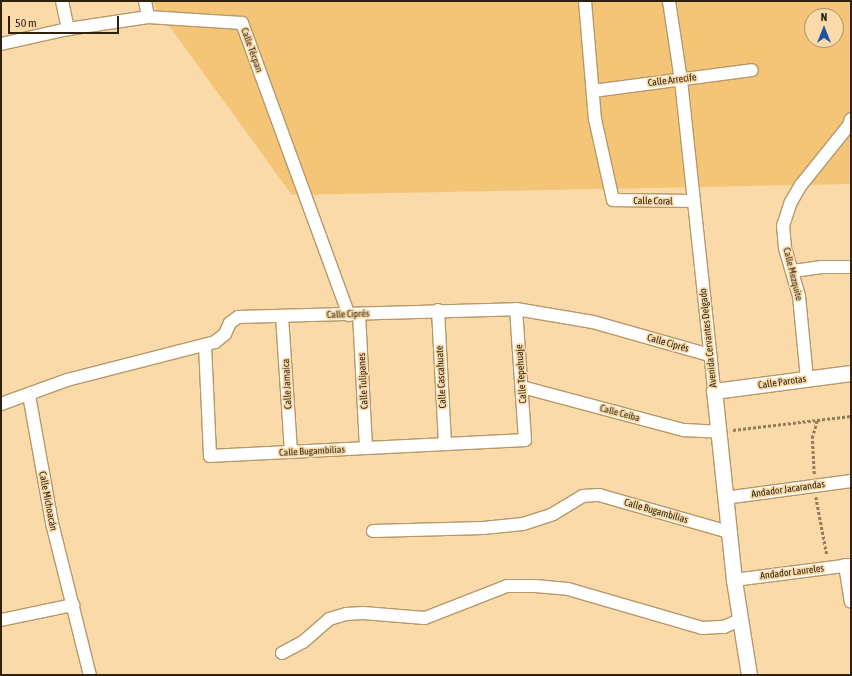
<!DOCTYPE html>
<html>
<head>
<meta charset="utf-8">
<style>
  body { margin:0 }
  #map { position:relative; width:852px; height:676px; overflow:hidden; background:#f9daa8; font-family:"Asap Condensed",sans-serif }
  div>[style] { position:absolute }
  .green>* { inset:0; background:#f5c577 }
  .path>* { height:2.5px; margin-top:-1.25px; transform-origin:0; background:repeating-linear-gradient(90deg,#927c5a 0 3px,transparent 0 5px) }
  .roads { filter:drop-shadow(1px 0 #b69869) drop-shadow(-1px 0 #b69869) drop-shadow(0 1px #b69869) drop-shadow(0 -1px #b69869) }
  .minor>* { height:12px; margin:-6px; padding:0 6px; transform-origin:6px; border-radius:6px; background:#fff }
  .tertiary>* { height:15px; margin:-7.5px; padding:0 7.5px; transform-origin:7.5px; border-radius:7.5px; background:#fff }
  span { translate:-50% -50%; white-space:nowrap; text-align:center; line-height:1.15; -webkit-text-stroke:3.5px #f9daa8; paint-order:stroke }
  .street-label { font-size:10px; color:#2e220f }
  .frame { position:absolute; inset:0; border:2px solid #2e220f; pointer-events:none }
  .north { position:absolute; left:804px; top:8px; width:40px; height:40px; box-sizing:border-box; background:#f9daa8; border:1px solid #a8906b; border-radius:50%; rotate:0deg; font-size:11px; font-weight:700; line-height:16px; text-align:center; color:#2e220f }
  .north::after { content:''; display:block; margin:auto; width:14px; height:18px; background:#1b54a5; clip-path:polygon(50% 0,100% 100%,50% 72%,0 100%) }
  .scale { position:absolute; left:8px; top:16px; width:111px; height:18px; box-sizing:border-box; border:2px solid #2e220f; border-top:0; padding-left:5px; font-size:12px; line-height:14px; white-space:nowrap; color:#2e220f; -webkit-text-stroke:3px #f9daa8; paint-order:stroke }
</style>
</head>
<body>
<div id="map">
  <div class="green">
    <div style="clip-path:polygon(evenodd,151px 1px,851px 1px,851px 184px,292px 195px,151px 1px,812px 16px,836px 16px,836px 40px,812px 40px,812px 16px)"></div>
  </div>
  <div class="path">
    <div style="left:733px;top:430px;width:119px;rotate:-6.8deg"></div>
    <div style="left:814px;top:474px;width:36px;rotate:-93deg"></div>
    <div style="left:812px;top:438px;width:19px;rotate:-74deg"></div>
    <div style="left:816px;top:497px;width:59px;rotate:79.3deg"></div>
  </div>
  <div class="roads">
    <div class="minor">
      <div style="left:62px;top:1px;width:29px;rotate:78deg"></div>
      <div style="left:145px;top:1px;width:16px;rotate:79deg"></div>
      <div style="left:585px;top:1px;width:118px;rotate:85.2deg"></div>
      <div style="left:595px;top:119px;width:83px;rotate:77.5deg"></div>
      <div style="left:613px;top:200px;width:81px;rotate:0.7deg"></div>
      <div style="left:669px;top:1px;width:80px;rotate:81.4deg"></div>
      <div style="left:681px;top:80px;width:313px;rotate:83.9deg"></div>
      <div style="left:1px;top:44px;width:69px;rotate:-12.6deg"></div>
      <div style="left:68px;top:29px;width:81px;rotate:-8.5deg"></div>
      <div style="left:148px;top:17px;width:94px;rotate:3.7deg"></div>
      <div style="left:242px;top:23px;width:311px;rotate:69.9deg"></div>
      <div style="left:593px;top:91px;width:160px;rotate:-7.5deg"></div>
      <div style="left:793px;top:271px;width:29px;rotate:-8deg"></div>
      <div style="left:822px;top:267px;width:29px"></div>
      <div style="left:438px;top:310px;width:134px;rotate:87deg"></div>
      <div style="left:359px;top:314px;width:134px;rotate:87deg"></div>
      <div style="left:282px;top:316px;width:136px;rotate:86.2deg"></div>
      <div style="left:205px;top:345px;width:111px;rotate:87.4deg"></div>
      <div style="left:210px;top:456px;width:315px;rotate:-2.9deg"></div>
      <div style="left:525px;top:440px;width:131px;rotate:-93.9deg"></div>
      <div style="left:807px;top:379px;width:83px;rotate:-95.5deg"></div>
      <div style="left:799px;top:296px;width:50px;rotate:-106.3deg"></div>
      <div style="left:785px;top:248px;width:22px;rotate:-95deg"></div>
      <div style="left:783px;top:226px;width:25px;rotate:-72deg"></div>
      <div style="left:791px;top:202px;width:20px;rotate:-60deg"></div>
      <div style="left:801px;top:185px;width:77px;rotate:-51.3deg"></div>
      <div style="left:849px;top:125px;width:6px;rotate:-72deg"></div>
      <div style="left:522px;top:387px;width:168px;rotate:14.9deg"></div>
      <div style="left:684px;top:430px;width:34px;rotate:3deg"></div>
      <div style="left:29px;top:395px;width:130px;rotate:79.8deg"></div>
      <div style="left:52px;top:523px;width:157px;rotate:76deg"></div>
      <div style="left:1px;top:404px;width:70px;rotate:-20deg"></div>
      <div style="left:67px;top:380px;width:153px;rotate:-14.4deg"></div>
      <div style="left:215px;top:342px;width:13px;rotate:-39deg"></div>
      <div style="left:225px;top:334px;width:12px;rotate:-66deg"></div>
      <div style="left:230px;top:323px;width:10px;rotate:-37deg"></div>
      <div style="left:238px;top:317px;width:278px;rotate:-1.6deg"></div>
      <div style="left:516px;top:309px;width:78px;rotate:9.6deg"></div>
      <div style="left:593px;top:322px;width:122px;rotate:15.8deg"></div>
      <div style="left:725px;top:498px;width:127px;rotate:-7.7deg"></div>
      <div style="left:373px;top:531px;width:110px;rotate:-1.6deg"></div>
      <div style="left:483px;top:528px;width:40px;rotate:-5.7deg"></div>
      <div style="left:523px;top:524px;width:32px;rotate:-18deg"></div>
      <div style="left:553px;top:514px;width:35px;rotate:-31deg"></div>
      <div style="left:583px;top:496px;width:16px;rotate:-4deg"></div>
      <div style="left:599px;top:495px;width:135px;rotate:15.9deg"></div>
      <div style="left:845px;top:565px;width:37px;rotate:81deg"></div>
      <div style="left:734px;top:580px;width:118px;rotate:-7.3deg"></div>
      <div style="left:1px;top:620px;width:74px;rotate:-11.8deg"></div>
      <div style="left:282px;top:653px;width:24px;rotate:-28deg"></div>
      <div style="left:303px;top:642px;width:35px;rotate:-41deg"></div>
      <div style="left:329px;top:619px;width:18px;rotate:-16deg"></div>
      <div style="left:346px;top:614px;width:17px;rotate:-3deg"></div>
      <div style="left:363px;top:613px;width:62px;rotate:4.6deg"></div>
      <div style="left:425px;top:618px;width:88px;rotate:-21.3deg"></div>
      <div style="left:507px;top:586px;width:28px"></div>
      <div style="left:535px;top:586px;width:33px;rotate:5deg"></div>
      <div style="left:568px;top:589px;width:140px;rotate:16.2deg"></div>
      <div style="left:702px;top:628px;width:22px;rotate:-3deg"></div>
      <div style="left:724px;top:627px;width:17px;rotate:-24deg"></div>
    </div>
    <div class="tertiary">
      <div style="left:749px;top:675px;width:96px;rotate:-99deg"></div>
      <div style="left:734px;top:580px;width:190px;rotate:-96deg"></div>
      <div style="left:714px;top:391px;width:138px;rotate:-7.5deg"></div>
    </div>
  </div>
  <div class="street-label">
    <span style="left:252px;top:50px;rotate:70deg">Calle Técpan</span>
    <span style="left:672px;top:80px;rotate:-7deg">Calle Arrecife</span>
    <span style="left:653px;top:201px;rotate:1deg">Calle Coral</span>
    <span style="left:793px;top:274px;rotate:76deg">Calle Mezquite</span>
    <span style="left:348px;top:314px;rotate:-2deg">Calle Ciprés</span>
    <span style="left:708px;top:338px;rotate:-96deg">Avenida Cervantes Delgado</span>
    <span style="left:668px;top:343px;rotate:16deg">Calle Ciprés</span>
    <span style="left:521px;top:374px;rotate:-94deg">Calle Tepehuaje</span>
    <span style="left:441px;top:377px;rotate:-93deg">Calle Cascahuate</span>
    <span style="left:363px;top:381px;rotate:-93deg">Calle Tulipanes</span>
    <span style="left:782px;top:382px;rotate:-8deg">Calle Parotas</span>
    <span style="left:287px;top:384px;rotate:-93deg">Calle Jamaica</span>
    <span style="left:620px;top:413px;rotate:15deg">Calle Ceiba</span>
    <span style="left:312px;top:451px;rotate:-3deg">Calle Bugambilias</span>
    <span style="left:788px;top:489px;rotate:-8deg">Andador Jacarandas</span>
    <span style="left:48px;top:501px;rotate:79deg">Calle Michoacán</span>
    <span style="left:656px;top:511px;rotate:16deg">Calle Bugambilias</span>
    <span style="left:792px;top:572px;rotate:-7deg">Andador Laureles</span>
  </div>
  <div class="frame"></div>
  <div class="north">N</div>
  <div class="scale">50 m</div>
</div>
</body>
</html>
